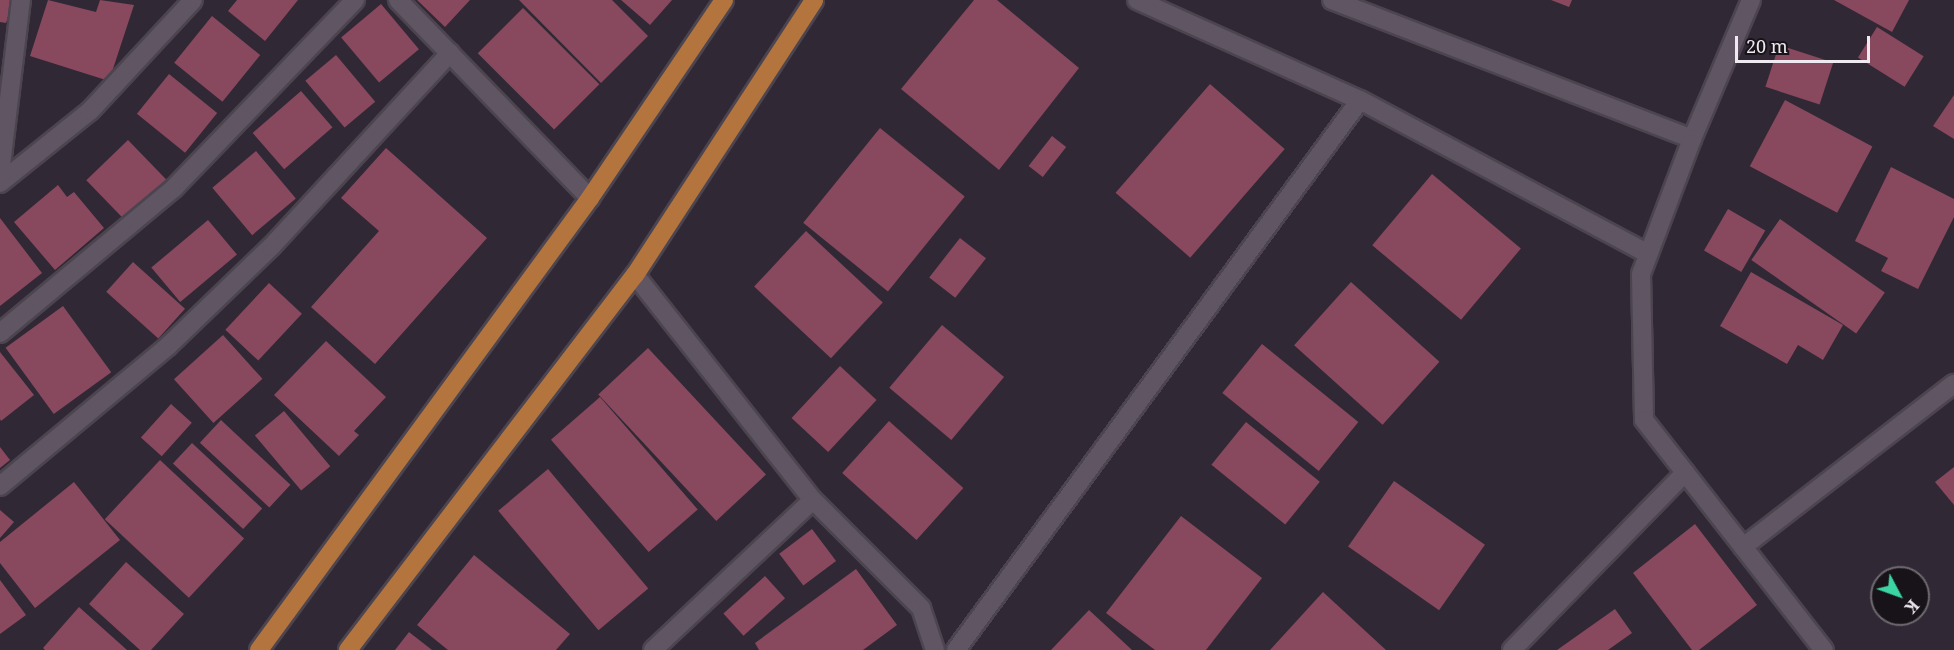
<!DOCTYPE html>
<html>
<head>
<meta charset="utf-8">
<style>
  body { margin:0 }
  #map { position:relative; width:1954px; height:650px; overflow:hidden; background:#312835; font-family:"Noto Serif",serif }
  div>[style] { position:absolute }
  .building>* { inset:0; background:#88485d; transform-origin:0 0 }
  .roads { filter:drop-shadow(2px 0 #4c454f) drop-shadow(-2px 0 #4c454f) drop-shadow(0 2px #4c454f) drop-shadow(0 -2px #4c454f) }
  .minor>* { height:18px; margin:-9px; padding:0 9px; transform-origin:9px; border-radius:9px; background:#5f5563 }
  .major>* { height:18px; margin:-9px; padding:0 9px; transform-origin:9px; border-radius:9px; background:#b4743e }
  span { translate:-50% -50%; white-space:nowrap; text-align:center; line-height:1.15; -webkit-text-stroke:4.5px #171318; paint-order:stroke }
  .north { position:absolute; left:1870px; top:566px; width:60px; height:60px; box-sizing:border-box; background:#171318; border:2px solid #6d696f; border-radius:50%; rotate:131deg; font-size:16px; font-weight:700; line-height:24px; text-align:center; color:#efe9f1 }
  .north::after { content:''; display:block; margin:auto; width:21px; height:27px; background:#3dd4a3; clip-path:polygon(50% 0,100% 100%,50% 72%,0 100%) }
  .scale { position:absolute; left:1735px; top:36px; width:135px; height:27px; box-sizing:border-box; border:3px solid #efe9f1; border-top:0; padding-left:8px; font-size:18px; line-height:21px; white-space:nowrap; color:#efe9f1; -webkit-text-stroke:4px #171318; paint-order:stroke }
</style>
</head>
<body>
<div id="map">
  <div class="building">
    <div style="clip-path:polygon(0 0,14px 0,6px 23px,0 22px)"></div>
    <div style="clip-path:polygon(48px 0,96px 12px,100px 0,134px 5px,109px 81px,30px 56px)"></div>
    <div style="clip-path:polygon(237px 0,298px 0,265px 41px,228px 11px)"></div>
    <div style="clip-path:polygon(417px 0,470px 0,445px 27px)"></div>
    <div style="clip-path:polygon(519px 0,612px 0,648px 36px,601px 83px)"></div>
    <div style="clip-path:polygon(621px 0,672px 0,650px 25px)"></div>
    <div style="clip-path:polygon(974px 0,997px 0,1079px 68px,999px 170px,901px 89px)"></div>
    <div style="clip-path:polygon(1551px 0,1572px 0,1569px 7px)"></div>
    <div style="clip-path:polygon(1834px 0,1909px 0,1892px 32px)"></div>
    <div style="left:381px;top:4px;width:59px;height:52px;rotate:50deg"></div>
    <div style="left:523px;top:8px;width:108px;height:64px;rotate:45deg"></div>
    <div style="left:212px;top:16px;width:62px;height:60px;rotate:39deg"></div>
    <div style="left:1877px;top:27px;width:55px;height:36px;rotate:32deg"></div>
    <div style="left:1779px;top:45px;width:57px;height:44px;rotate:18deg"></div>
    <div style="left:336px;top:55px;width:61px;height:40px;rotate:50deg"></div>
    <div style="left:169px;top:74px;width:62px;height:51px;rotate:39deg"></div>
    <div style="left:1210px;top:84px;width:99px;height:144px;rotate:41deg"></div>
    <div style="left:301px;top:91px;width:48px;height:64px;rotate:49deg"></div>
    <div style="clip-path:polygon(1954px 95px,1954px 139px,1933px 126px)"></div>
    <div style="left:1785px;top:100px;width:99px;height:75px;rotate:28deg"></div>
    <div style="left:880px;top:128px;width:109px;height:122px;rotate:39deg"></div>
    <div style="left:1052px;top:136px;width:18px;height:38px;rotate:38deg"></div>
    <div style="left:128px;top:140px;width:55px;height:58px;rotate:46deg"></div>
    <div style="clip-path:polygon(386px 148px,487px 238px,375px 364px,311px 307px,379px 231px,341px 198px)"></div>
    <div style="left:256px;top:151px;width:62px;height:57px;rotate:50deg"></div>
    <div style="clip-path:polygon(1891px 167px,1954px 199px,1954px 217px,1918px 289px,1881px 271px,1888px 258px,1855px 241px)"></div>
    <div style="left:1432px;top:174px;width:116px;height:93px;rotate:40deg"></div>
    <div style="clip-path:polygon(58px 185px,67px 197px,74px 192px,104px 228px,55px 270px,14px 222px)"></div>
    <div style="left:1728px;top:209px;width:43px;height:48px;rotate:30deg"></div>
    <div style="clip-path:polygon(0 218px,42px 273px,0 306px)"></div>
    <div style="left:1780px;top:219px;width:128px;height:50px;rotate:35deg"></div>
    <div style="left:208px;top:220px;width:45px;height:74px;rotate:50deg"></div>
    <div style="left:806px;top:231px;width:105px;height:76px;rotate:43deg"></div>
    <div style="left:960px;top:238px;width:33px;height:50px;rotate:38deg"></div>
    <div style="left:133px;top:262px;width:70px;height:40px;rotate:42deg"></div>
    <div style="clip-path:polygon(1751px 272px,1843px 325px,1823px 360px,1798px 345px,1787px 364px,1720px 326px)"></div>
    <div style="left:1351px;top:282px;width:119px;height:85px;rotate:42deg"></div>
    <div style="left:269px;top:283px;width:45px;height:64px;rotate:43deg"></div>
    <div style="left:63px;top:306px;width:82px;height:71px;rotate:54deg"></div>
    <div style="left:942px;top:325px;width:81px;height:82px;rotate:40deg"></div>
    <div style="left:223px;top:335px;width:59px;height:66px;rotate:48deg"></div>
    <div style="clip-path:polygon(326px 341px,386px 397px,354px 431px,359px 435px,339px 456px,274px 395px)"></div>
    <div style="left:1262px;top:344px;width:124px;height:63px;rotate:39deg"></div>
    <div style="left:648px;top:348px;width:173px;height:68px;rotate:47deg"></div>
    <div style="clip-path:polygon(0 352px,34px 395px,1px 421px,0 419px)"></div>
    <div style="left:840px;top:366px;width:50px;height:71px;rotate:43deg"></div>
    <div style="left:600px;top:397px;width:149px;height:65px;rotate:49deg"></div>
    <div style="left:171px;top:404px;width:28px;height:45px;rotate:42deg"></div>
    <div style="left:284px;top:411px;width:72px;height:38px;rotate:50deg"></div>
    <div style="left:221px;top:420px;width:95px;height:31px;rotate:43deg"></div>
    <div style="left:889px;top:421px;width:100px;height:70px;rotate:42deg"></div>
    <div style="left:1246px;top:422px;width:95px;height:55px;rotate:39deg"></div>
    <div style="left:192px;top:443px;width:96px;height:28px;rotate:43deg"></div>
    <div style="clip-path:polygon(0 447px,10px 460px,0 468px)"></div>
    <div style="left:160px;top:460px;width:115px;height:81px;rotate:43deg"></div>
    <div style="clip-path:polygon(1954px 467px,1954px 505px,1935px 482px)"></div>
    <div style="left:548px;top:469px;width:156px;height:65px;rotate:50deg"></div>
    <div style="left:1394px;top:481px;width:111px;height:80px;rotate:35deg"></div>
    <div style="clip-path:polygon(74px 482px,120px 540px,35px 608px,0 563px,0 542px)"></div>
    <div style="clip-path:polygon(0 510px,14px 522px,0 538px)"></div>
    <div style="clip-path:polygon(1181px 516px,1262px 578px,1206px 650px,1155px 650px,1106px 613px)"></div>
    <div style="clip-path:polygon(1695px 524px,1757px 605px,1699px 650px,1692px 650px,1633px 573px)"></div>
    <div style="left:812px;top:529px;width:40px;height:41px;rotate:53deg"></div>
    <div style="clip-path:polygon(474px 555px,570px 634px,556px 650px,448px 650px,417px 625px)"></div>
    <div style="clip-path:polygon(126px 562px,184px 614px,151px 650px,140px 650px,89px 604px)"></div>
    <div style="clip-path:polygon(856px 569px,897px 625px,863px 650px,759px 650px,755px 643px)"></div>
    <div style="left:765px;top:576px;width:30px;height:56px;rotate:48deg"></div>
    <div style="clip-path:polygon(0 580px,26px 615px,0 634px)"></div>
    <div style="clip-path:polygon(1323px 592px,1386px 650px,1270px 650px)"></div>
    <div style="clip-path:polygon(79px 607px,127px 650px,45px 650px,43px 648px)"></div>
    <div style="clip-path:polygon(1615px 609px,1632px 633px,1608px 650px,1557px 650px)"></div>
    <div style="clip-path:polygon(1089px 610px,1132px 650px,1051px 650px)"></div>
    <div style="clip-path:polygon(409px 632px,432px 650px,395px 650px)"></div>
  </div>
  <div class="roads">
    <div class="minor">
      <div style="left:398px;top:0;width:276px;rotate:45.9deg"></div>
      <div style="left:1137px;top:0;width:244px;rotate:24.2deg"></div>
      <div style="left:1360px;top:100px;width:327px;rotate:28.1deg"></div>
      <div style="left:1332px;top:0;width:386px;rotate:21.1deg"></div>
      <div style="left:1751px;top:0;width:151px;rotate:113deg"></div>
      <div style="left:1692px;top:139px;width:144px;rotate:110.7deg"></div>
      <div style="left:1641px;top:274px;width:146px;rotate:88.8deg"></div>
      <div style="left:1644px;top:420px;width:292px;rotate:52deg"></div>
      <div style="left:0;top:173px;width:174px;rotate:-83.1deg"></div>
      <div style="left:0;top:183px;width:115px;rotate:-38.7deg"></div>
      <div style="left:90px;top:111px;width:151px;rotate:-47.1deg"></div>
      <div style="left:635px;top:275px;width:287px;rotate:51.7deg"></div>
      <div style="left:813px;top:500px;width:153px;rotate:45deg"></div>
      <div style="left:921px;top:608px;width:44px;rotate:71.6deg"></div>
      <div style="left:0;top:333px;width:226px;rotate:-39.8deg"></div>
      <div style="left:174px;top:188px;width:261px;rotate:-46.1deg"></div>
      <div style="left:0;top:486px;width:219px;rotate:-39.8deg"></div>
      <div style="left:168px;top:346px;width:143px;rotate:-43.9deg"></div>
      <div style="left:271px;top:247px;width:264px;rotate:-47.3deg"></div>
      <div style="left:1743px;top:547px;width:267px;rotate:-37.7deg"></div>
      <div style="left:653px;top:650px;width:219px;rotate:-43.2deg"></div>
      <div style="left:956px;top:650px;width:682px;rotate:-53.7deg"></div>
      <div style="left:1512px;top:650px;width:248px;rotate:-45.7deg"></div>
    </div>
    <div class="major">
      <div style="left:259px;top:650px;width:560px;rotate:-53.78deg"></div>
      <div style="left:590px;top:198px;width:239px;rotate:-55.9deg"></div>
      <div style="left:348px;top:650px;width:472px;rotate:-52.6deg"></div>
      <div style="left:635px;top:275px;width:328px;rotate:-56.9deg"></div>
    </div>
  </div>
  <div class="north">K</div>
  <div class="scale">20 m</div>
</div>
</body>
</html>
